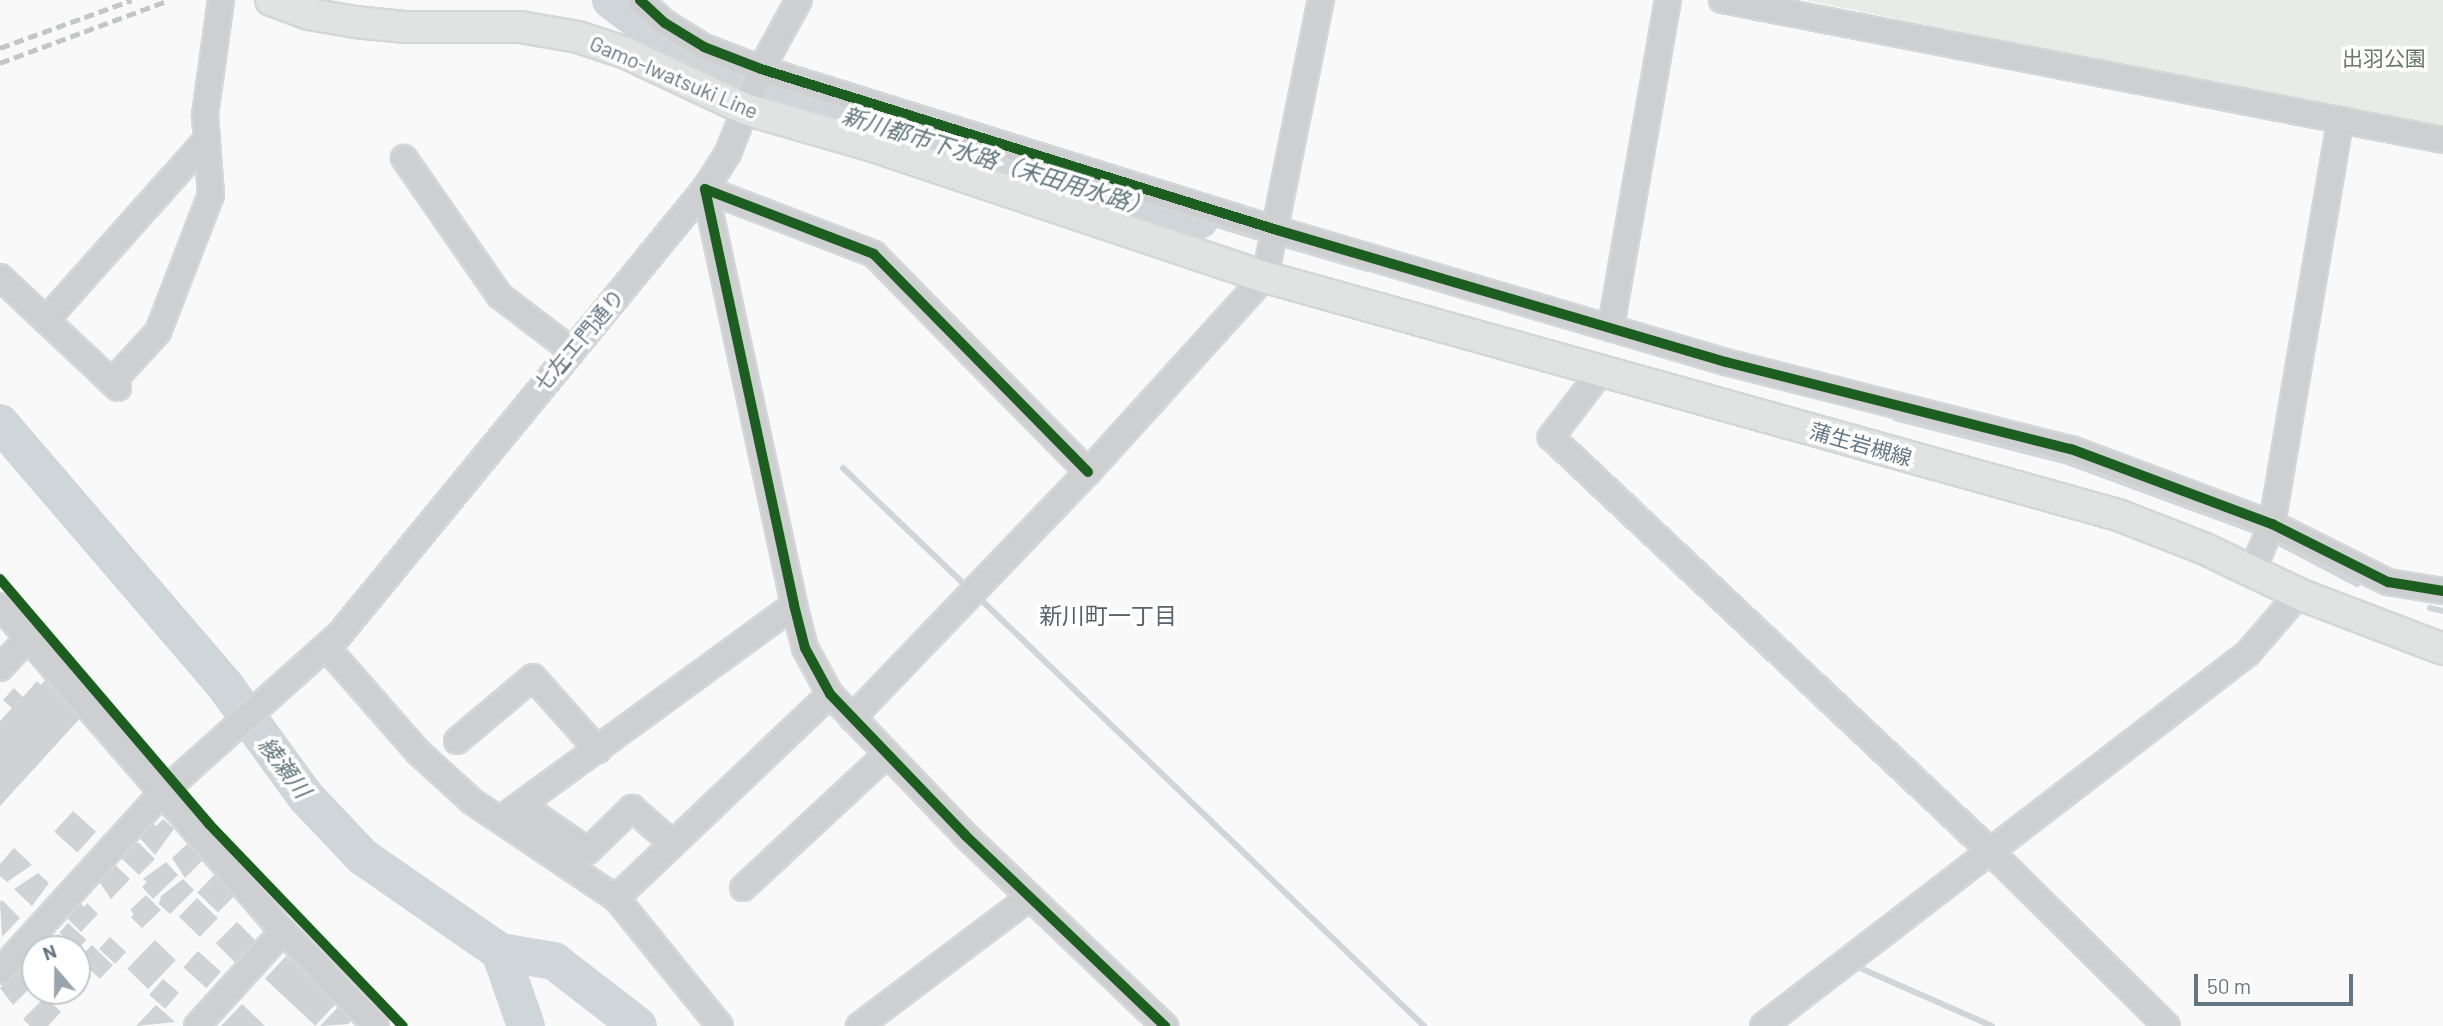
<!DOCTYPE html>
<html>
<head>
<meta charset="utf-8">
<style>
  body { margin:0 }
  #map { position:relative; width:2443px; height:1026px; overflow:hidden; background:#f9f9f9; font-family:Barlow,"Noto Sans JP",sans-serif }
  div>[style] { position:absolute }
  .green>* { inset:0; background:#e8ebe6 }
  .stream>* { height:6px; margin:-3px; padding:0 3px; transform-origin:3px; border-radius:3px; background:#ced6d9 }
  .river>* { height:38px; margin:-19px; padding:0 19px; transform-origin:19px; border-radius:19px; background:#ced6d9 }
  .building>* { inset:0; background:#d0d2d3; transform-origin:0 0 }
  .roads { filter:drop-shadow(2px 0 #d5d6d7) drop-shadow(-2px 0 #d5d6d7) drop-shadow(0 2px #d5d6d7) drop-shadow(0 -2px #d5d6d7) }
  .minor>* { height:24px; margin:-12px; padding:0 12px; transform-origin:12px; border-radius:12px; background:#cecfd0 }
  .major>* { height:30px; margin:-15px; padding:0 15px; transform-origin:15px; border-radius:15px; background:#e1e2e2 }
  .rail>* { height:5px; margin-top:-2.5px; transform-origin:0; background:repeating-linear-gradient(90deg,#c3c5c6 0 10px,transparent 0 15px) }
  .cycleway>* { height:10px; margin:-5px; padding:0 5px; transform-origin:5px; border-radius:5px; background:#1b5e20 }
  span { translate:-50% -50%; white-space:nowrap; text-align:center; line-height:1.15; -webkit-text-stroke:7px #fff; paint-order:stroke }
  .park-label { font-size:21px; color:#687a64 }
  .street-label { font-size:21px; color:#657683 }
  .water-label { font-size:23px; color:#60757c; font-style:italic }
  .neighbourhood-label { font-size:23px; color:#57646e }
  .north { position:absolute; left:21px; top:935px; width:70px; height:70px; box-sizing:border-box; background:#fff; border:2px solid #c1c8cd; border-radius:50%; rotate:340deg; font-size:19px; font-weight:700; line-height:28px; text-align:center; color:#657683 }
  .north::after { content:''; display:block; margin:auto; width:24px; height:32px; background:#99a4ac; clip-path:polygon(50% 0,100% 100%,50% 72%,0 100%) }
  .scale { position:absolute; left:2194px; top:974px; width:159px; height:32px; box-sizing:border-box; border:4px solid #657683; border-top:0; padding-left:9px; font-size:21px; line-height:24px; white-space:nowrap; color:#657683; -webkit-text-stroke:5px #fff; paint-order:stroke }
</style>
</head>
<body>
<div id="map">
  <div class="green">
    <div style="clip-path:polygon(1805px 0,2443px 0,2443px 130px)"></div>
  </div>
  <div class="stream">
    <div style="left:1200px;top:220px;width:69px;rotate:16.9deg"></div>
    <div style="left:1285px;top:245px;width:85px;rotate:16.3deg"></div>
    <div style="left:1895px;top:418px;width:178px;rotate:14.3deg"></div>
    <div style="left:2067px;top:462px;width:202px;rotate:20.2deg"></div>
    <div style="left:843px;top:468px;width:173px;rotate:43.8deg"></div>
    <div style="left:2281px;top:544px;width:86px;rotate:27.8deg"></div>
    <div style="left:976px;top:595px;width:622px;rotate:43.89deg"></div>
    <div style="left:2430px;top:608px;width:13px;rotate:13deg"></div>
    <div style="left:1860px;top:968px;width:144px;rotate:23.7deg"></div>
  </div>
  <div class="river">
    <div style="left:611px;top:0;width:93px;rotate:37.1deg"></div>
    <div style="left:685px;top:56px;width:59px;rotate:25.3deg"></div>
    <div style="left:769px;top:91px;width:373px;rotate:17.2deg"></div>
    <div style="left:1125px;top:201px;width:77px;rotate:14.2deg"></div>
    <div style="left:0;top:423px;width:348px;rotate:49.4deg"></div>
    <div style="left:226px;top:687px;width:136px;rotate:54deg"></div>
    <div style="left:306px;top:797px;width:83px;rotate:46.5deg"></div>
    <div style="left:363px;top:857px;width:167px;rotate:34.7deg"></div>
    <div style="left:500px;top:952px;width:55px;rotate:9.5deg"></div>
    <div style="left:554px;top:961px;width:106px;rotate:37.7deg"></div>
    <div style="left:500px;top:952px;width:78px;rotate:70.6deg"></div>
  </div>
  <div class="building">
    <div style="clip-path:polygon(46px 679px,84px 714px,0 806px,0 721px,12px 708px,3px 700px,14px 688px,23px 697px,37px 681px,41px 685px)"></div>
    <div style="left:73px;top:811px;width:31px;height:28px;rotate:42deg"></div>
    <div style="clip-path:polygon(163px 819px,174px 829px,155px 855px,138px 836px,151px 822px,156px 826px)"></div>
    <div style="clip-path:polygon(133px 843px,139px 843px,155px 859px,139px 875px,120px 857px)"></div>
    <div style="clip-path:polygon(187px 844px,203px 860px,185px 878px,172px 858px)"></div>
    <div style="clip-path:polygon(14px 848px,32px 865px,7px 882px,0 876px,0 864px)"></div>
    <div style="clip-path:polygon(166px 862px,178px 875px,153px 899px,142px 887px,147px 882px,143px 879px)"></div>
    <div style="clip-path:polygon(114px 864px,130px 879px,111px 899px,98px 880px)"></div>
    <div style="clip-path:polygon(38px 873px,49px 883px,32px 906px,14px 889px)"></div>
    <div style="left:216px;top:873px;width:29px;height:27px;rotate:44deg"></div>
    <div style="clip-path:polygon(183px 879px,194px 890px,170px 914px,159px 904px,161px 896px)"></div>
    <div style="clip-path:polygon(146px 895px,161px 910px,142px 928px,131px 917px,134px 914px,130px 910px)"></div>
    <div style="left:197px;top:898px;width:29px;height:26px;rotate:44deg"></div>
    <div style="clip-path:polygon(2px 900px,20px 918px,2px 937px,0 902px)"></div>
    <div style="clip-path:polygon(80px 903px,84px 907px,87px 903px,98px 914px,81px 932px,66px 917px)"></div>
    <div style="left:237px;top:922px;width:28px;height:30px;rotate:45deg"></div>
    <div style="left:68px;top:923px;width:25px;height:13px;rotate:42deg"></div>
    <div style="clip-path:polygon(58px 934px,74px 949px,53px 949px,49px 945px)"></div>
    <div style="left:110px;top:937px;width:22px;height:16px;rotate:43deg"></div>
    <div style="left:155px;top:940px;width:29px;height:40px;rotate:44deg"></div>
    <div style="left:92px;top:945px;width:29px;height:19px;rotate:44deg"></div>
    <div style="left:198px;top:951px;width:31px;height:22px;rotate:42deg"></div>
    <div style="left:286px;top:956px;width:69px;height:31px;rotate:43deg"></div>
    <div style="clip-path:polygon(77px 962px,91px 976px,77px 990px)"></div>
    <div style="clip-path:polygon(20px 967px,35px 983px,13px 1005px,0 988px)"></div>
    <div style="left:163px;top:979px;width:21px;height:21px;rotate:41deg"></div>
    <div style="clip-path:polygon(45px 997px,61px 1012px,48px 1026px,30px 1026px,23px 1019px)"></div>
    <div style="clip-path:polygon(242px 1004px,265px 1026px,221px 1026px)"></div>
    <div style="clip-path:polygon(341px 1004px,352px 1015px,349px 1024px,320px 1026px)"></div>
    <div style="clip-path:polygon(156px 1005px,175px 1022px,136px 1026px)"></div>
  </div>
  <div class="roads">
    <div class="minor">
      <div style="left:640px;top:0;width:34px;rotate:43deg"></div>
      <div style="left:665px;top:23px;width:46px;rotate:31.6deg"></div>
      <div style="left:704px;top:47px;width:61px;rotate:21.1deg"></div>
      <div style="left:761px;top:69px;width:541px;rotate:17.33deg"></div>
      <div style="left:1277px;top:230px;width:468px;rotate:16.4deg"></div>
      <div style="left:1726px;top:362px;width:356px;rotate:14.2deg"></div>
      <div style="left:2071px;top:449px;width:215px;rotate:20.5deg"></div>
      <div style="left:2272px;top:524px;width:130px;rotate:26.6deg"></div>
      <div style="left:2388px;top:582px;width:56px;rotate:9.3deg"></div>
      <div style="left:1722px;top:0;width:734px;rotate:10.99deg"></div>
      <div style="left:404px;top:158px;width:168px;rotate:55.2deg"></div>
      <div style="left:500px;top:296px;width:89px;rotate:37.3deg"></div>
      <div style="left:0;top:277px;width:162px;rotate:43.2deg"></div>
      <div style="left:46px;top:320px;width:242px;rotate:-48.3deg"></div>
      <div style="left:1611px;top:326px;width:331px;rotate:-80.1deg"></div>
      <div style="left:1603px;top:369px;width:86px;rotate:127.4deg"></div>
      <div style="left:1551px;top:437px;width:603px;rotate:43.32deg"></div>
      <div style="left:1990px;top:851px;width:249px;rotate:44.7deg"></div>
      <div style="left:112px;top:382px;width:68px;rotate:-47.4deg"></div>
      <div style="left:158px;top:332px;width:147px;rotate:-68.9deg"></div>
      <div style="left:211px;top:195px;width:80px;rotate:-94.3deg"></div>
      <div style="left:205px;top:115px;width:116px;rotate:-82.1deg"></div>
      <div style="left:1088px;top:472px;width:305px;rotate:-134.5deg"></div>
      <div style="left:874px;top:254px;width:181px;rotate:-159deg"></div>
      <div style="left:705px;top:189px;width:425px;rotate:77.9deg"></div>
      <div style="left:794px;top:605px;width:44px;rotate:75.7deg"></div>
      <div style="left:805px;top:648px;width:52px;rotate:61.5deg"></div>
      <div style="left:830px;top:694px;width:195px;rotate:46.2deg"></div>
      <div style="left:965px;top:835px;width:277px;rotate:43.7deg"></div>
      <div style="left:2252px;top:572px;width:52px;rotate:-67.4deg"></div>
      <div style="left:2272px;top:524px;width:410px;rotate:-80.4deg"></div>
      <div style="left:0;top:606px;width:431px;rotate:49deg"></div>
      <div style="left:283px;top:931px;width:133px;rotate:45.6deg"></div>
      <div style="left:327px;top:648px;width:138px;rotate:48.8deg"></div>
      <div style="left:418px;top:752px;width:74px;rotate:42.3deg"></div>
      <div style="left:473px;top:802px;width:172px;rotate:33.9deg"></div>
      <div style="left:616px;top:898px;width:165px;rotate:50.9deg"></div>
      <div style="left:0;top:668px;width:42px;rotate:-46.9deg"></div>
      <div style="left:852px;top:718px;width:341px;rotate:-46.2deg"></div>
      <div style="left:1088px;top:472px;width:263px;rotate:-47.8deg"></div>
      <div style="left:1265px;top:277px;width:283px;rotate:-78.6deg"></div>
      <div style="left:457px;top:741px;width:99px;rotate:-40.1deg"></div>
      <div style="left:533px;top:677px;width:98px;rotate:48.3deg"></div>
      <div style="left:523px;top:806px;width:79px;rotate:34.7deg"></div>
      <div style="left:588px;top:851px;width:62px;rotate:-44.3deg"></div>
      <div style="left:632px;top:808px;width:53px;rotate:41.2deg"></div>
      <div style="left:501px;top:819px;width:363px;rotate:-36.1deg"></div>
      <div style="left:743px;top:888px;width:197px;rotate:-42.9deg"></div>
      <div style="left:616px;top:898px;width:296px;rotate:-43.6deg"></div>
      <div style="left:0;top:971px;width:241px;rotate:-47.7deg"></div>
      <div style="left:162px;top:793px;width:237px;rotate:-41.8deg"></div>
      <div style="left:339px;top:635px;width:577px;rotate:-50.63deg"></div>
      <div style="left:705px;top:189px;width:43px;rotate:-57.4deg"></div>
      <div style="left:728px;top:153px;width:90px;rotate:-68.6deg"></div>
      <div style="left:761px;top:69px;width:79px;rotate:-61.2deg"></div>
      <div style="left:197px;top:1026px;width:128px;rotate:-47.8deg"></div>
      <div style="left:859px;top:1026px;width:214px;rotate:-37deg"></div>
      <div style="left:1763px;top:1026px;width:612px;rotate:-37.56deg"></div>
      <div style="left:2248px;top:653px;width:78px;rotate:-49.2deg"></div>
    </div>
    <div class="major">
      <div style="left:271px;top:0;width:40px;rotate:20.2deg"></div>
      <div style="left:309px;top:14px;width:47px;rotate:9.9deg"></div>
      <div style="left:355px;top:22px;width:49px;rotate:5.8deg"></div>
      <div style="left:404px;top:27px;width:116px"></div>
      <div style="left:520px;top:27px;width:59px;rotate:9.8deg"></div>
      <div style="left:578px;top:37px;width:51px;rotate:18.4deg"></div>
      <div style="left:626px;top:53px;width:132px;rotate:25.2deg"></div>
      <div style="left:745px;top:109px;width:130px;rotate:16.1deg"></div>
      <div style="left:870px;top:145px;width:416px;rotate:18.5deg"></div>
      <div style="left:1265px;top:277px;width:886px;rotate:15.59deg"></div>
      <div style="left:2118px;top:515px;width:91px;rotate:21.2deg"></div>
      <div style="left:2203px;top:548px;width:106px;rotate:25.6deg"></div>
      <div style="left:2299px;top:594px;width:154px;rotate:20.9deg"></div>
    </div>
  </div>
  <div class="rail">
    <div style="left:0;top:48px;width:140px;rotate:-20deg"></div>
    <div style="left:0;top:63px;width:180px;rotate:-20.4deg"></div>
  </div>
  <div class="cycleway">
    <div style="left:640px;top:0;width:34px;rotate:43deg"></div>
    <div style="left:665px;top:23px;width:46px;rotate:31.6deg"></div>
    <div style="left:704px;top:47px;width:61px;rotate:21.1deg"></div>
    <div style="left:761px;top:69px;width:541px;rotate:17.33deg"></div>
    <div style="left:1277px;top:230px;width:468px;rotate:16.4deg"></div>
    <div style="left:1726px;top:362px;width:356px;rotate:14.2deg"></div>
    <div style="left:2071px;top:449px;width:215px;rotate:20.5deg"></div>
    <div style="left:2272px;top:524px;width:130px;rotate:26.6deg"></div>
    <div style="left:2388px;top:582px;width:56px;rotate:9.3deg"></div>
    <div style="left:1088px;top:472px;width:305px;rotate:-134.5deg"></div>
    <div style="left:874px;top:254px;width:181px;rotate:-159deg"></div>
    <div style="left:705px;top:189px;width:425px;rotate:77.9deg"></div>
    <div style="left:794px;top:605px;width:44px;rotate:75.7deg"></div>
    <div style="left:805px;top:648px;width:52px;rotate:61.5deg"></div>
    <div style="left:830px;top:694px;width:195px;rotate:46.2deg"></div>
    <div style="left:965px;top:835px;width:277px;rotate:43.7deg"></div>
    <div style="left:0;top:579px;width:322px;rotate:49.5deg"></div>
    <div style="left:209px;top:824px;width:280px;rotate:46.2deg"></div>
  </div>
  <div class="park-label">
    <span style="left:2384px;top:58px">出羽公園</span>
  </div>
  <div class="street-label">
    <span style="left:674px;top:77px;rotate:23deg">Gamo-Iwatsuki Line</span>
    <span style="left:579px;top:340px;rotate:-50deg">七左エ門通り</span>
    <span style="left:1861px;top:444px;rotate:16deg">蒲生岩槻線</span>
  </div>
  <div class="water-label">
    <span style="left:997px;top:161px;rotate:17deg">新川都市下水路（末田用水路）</span>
    <span style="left:285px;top:767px;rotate:53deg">綾瀬川</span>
  </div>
  <div class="neighbourhood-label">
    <span style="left:1108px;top:615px">新川町一丁目</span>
  </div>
  <div class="north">N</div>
  <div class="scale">50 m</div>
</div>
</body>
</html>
